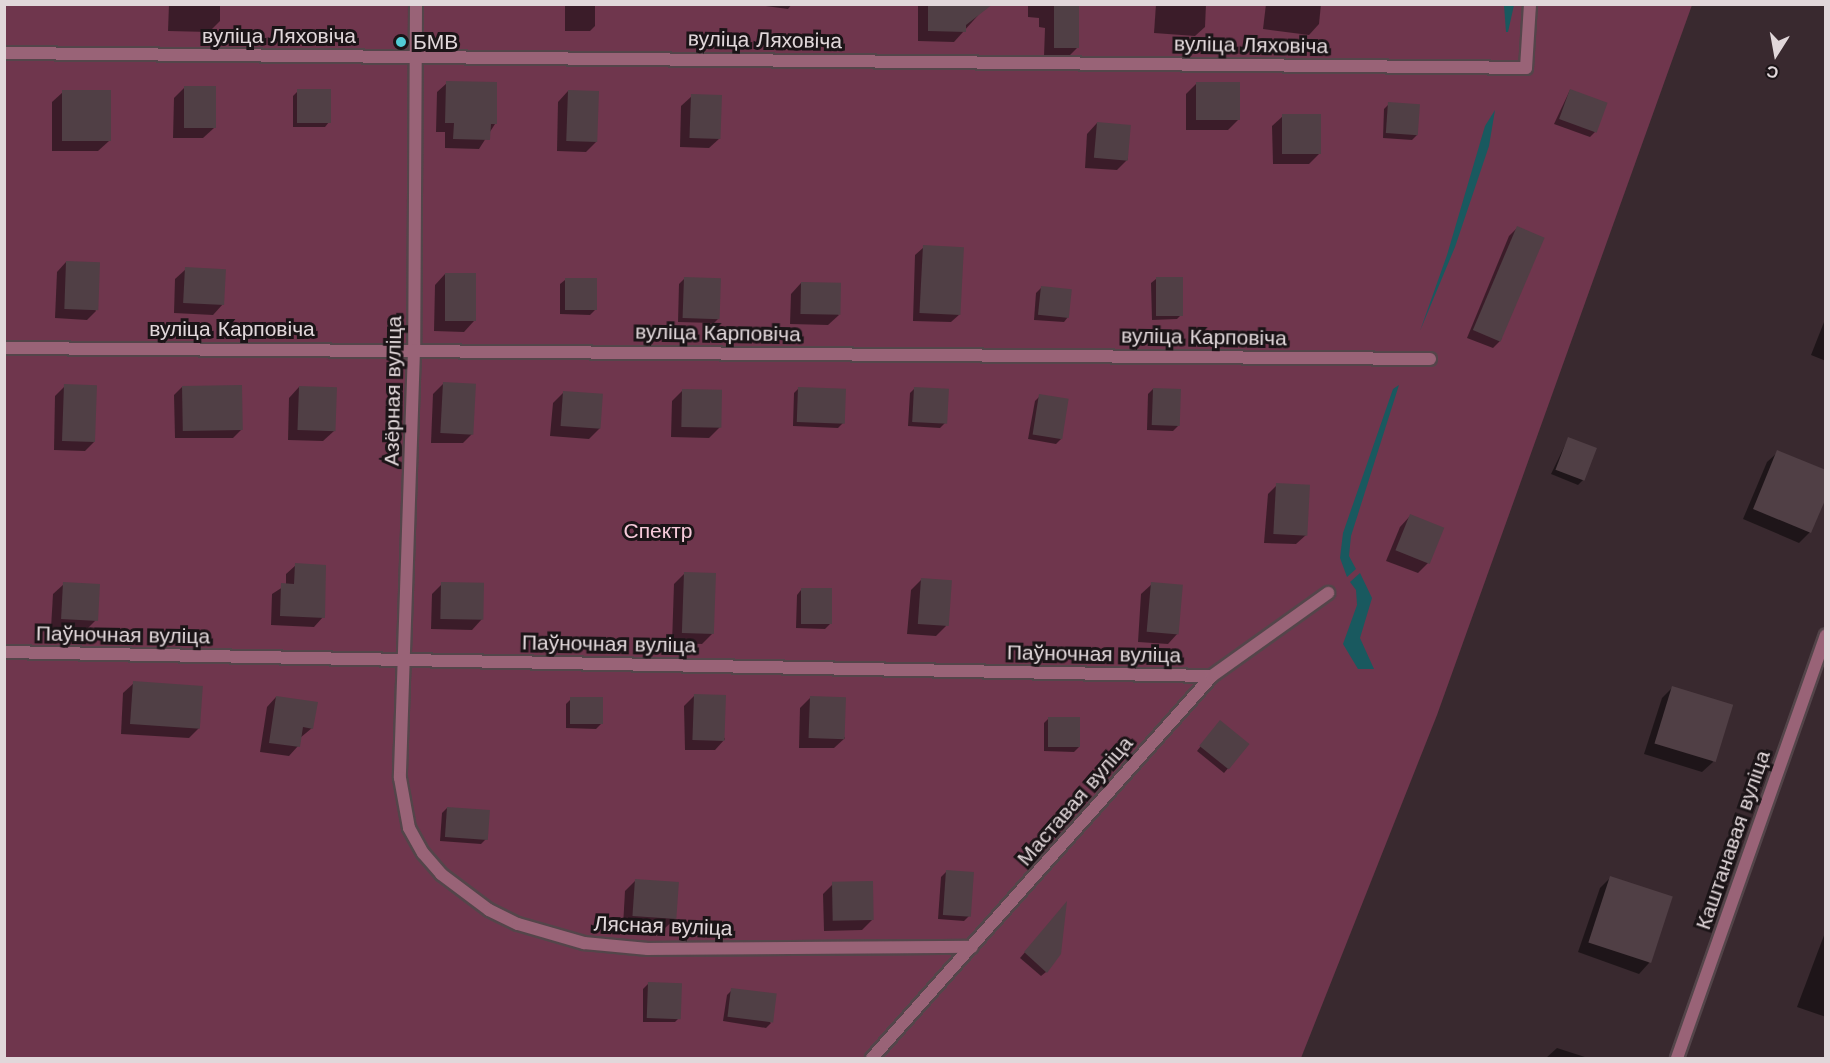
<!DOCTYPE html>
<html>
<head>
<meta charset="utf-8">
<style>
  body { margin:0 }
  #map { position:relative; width:1830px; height:1063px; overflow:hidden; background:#39292f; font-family:"Work Sans",sans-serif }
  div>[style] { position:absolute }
  .green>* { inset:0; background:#6f364d }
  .water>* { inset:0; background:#19595f }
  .shadow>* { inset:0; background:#0007 }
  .building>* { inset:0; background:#503f45; transform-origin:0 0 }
  .roads { filter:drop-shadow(2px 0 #54454a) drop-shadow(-2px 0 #54454a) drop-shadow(0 2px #54454a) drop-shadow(0 -2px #54454a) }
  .minor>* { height:12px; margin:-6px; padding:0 6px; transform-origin:6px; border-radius:6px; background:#996377 }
  .dots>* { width:16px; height:16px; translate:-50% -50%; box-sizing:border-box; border:3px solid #1b1417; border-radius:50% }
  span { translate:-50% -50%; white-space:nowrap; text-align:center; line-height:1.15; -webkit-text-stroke:6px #1b1417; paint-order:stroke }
  .street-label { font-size:21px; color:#e1d7da }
  .poi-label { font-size:21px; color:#e1d7da }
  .left { translate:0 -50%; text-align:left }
  .park-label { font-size:21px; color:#f7cada }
  .frame { position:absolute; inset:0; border:6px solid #e1d7da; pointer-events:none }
  .north { position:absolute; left:1746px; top:24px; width:60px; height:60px; -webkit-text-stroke:4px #1b1417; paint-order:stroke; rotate:191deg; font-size:16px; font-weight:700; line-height:24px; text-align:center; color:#e1d7da }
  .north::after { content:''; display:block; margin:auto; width:21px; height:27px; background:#e1d7da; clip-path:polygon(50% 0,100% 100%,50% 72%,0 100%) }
</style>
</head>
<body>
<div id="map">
  <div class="green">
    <div style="clip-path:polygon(5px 5px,1692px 5px,1437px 715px,1301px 1058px,5px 1058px)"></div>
  </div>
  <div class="water">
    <div style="clip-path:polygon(1504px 5px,1514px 5px,1508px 32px,1506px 32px)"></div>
    <div style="clip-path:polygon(1495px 110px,1489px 146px,1455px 247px,1420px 331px,1447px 255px,1485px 126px)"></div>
    <div style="clip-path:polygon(1399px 385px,1351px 536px,1349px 556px,1356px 569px,1347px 577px,1340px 558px,1343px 533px,1393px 389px)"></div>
    <div style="clip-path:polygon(1360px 573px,1372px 598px,1360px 638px,1374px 669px,1358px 669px,1343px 644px,1357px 605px,1356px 590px,1350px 582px)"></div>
  </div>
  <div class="shadow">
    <div style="clip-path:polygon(169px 4px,220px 4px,220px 21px,209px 32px,168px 31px)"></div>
    <div style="clip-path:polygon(565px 4px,595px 4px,595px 26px,590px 31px,565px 31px)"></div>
    <div style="clip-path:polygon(751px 4px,792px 4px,788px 9px)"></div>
    <div style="clip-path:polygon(918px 4px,972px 4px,982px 11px,954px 42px,918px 41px)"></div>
    <div style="clip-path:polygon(1028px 4px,1078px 4px,1077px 48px,1068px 57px,1044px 56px,1045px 28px,1039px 27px,1039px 18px,1028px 17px)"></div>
    <div style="clip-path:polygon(1156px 4px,1206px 4px,1205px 27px,1195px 36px,1154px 33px)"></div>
    <div style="clip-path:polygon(1266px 4px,1321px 4px,1319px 24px,1309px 35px,1263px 29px)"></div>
    <div style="clip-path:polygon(447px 83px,495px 124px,479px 149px,445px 148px,445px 132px,436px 132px,437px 92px)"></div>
    <div style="clip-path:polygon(1196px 84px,1238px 120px,1228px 130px,1186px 130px,1186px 94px)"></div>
    <div style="clip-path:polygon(185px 87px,214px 128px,203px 138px,173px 138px,174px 98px)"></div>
    <div style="clip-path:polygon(1570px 90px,1595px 132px,1590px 137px,1554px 124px)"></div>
    <div style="clip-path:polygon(298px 91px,329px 122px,325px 127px,293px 127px,293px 96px)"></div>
    <div style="clip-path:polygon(568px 91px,597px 141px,586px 152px,557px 151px,558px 102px)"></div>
    <div style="clip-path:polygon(63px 92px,109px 141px,98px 151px,52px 151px,52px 102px)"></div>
    <div style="clip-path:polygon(692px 96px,720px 138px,709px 148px,680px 147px,681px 106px)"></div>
    <div style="clip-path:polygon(1389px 104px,1417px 135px,1412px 140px,1383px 138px,1384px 109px)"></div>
    <div style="clip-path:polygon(1283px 116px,1320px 153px,1309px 164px,1273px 164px,1272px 126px)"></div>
    <div style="clip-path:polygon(1097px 123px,1128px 159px,1117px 170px,1085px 168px,1087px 134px)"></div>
    <div style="clip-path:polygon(1517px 228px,1501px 340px,1493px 348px,1467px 338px,1509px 236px)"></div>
    <div style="clip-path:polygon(924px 247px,960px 314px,951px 322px,913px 321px,915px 255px)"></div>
    <div style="clip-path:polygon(66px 262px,96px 311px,87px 320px,55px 318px,57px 272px)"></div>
    <div style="clip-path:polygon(186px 269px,223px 304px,213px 315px,174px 313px,175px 279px)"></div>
    <div style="clip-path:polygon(445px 274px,474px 321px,464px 332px,434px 331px,435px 285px)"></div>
    <div style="clip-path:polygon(684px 279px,719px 318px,714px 323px,678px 322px,679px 284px)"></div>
    <div style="clip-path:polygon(1156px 279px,1182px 314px,1177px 319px,1152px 320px,1151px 283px)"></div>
    <div style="clip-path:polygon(565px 280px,595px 310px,590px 315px,560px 314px,560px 284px)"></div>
    <div style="clip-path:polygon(801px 283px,839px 315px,828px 325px,790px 324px,791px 294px)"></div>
    <div style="clip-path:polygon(1041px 288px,1068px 317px,1064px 322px,1034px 320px,1036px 293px)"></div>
    <div style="clip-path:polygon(1826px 317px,1826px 361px,1811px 355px)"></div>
    <div style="clip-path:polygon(443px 384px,473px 433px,463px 443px,431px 443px,433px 394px)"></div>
    <div style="clip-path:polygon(65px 386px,95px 441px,85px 451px,54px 450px,55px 396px)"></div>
    <div style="clip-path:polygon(182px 387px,241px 430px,233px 438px,175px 438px,174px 395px)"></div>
    <div style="clip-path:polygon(299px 387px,334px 431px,323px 441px,288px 440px,289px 398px)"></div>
    <div style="clip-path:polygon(799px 388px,843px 423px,838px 428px,793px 426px,794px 393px)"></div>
    <div style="clip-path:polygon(915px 388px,945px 423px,940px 428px,908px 426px,910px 393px)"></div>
    <div style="clip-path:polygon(1153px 389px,1178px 426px,1173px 431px,1147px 430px,1148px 394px)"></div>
    <div style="clip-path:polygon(682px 391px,720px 427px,709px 438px,671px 437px,672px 401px)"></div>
    <div style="clip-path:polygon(563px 393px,600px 428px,589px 439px,550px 436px,553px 403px)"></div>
    <div style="clip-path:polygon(1040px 396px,1061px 439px,1056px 444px,1028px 439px,1035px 401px)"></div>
    <div style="clip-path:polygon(1568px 439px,1583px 480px,1578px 485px,1551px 474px)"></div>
    <div style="clip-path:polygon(1778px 452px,1810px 532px,1799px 543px,1743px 519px,1767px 462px)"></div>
    <div style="clip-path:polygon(1277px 485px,1306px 535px,1296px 544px,1264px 543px,1268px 494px)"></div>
    <div style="clip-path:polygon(1410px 516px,1428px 563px,1418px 573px,1386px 561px,1400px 527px)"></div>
    <div style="clip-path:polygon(296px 565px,323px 617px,314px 627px,271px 625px,272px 594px,286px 585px,286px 574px)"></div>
    <div style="clip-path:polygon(685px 573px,713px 633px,702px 644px,672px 643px,674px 584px)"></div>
    <div style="clip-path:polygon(922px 579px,946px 626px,936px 636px,907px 634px,911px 590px)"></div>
    <div style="clip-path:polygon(64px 584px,97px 619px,86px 630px,51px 628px,53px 594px)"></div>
    <div style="clip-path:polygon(442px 584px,482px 619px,472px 630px,431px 629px,432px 594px)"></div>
    <div style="clip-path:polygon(1152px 584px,1178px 633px,1168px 644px,1138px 642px,1141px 594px)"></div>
    <div style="clip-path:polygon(801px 590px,830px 624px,825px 629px,796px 628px,797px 595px)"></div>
    <div style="clip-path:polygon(134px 683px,199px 728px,189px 738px,121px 734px,123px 693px)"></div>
    <div style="clip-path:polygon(1672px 688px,1713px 762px,1702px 772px,1644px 754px,1662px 698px)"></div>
    <div style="clip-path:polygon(694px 696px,725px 739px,715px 750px,685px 750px,684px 706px)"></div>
    <div style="clip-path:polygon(276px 697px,312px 728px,300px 738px,298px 746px,289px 756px,260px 752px,267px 707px)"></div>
    <div style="clip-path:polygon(810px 698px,845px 738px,834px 748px,799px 748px,800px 708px)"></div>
    <div style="clip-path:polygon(571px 699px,601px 724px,596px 729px,566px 728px,566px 704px)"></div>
    <div style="clip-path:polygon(1049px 718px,1079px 747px,1074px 752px,1044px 751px,1044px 723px)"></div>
    <div style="clip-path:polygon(1216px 727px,1248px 745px,1224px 773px,1197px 751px)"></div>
    <div style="clip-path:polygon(447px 808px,486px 839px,481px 844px,440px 841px,442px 813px)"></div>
    <div style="clip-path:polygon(946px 872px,969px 916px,964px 921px,938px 919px,941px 877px)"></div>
    <div style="clip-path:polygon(1610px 878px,1649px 963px,1639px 974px,1578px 952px,1600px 888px)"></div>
    <div style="clip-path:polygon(635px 881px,676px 918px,665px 928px,623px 926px,625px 891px)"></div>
    <div style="clip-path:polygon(833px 884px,872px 920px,862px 930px,824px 931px,823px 894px)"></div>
    <div style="clip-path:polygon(1063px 908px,1046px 972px,1041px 976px,1020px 958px)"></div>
    <div style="clip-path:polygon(1826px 930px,1826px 1017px,1797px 1007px)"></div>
    <div style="clip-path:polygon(648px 984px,680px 1017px,675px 1022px,643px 1022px,643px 989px)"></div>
    <div style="clip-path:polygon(732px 990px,771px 1023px,766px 1028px,723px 1021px,727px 995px)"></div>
    <div style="clip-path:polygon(1557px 1048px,1588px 1058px,1546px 1058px)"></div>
  </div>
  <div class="building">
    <div style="clip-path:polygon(928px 4px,993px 4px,966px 25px,966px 32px,928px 31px)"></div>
    <div style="left:1054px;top:4px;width:25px;height:44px"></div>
    <div style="clip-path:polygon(446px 81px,497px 82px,497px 124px,491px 124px,490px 140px,453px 139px,454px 123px,445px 123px)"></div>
    <div style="left:1196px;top:82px;width:44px;height:38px"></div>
    <div style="left:184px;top:86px;width:32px;height:42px"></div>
    <div style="left:297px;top:89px;width:34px;height:34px"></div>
    <div style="left:1570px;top:89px;width:40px;height:32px;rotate:20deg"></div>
    <div style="left:62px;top:90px;width:49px;height:51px"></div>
    <div style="left:568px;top:90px;width:31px;height:51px;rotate:2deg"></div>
    <div style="left:691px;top:94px;width:31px;height:44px;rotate:2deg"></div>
    <div style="left:1388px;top:102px;width:32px;height:31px;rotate:4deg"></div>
    <div style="left:1282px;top:114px;width:39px;height:40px"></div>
    <div style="left:1097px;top:122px;width:34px;height:36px;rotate:5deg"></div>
    <div style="left:1517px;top:226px;width:30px;height:113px;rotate:23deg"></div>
    <div style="left:923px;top:245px;width:41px;height:68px;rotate:3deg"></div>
    <div style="left:66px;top:261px;width:34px;height:48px;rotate:2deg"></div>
    <div style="left:185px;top:267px;width:41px;height:36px;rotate:3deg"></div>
    <div style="left:445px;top:273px;width:31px;height:48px"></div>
    <div style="left:684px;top:277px;width:37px;height:41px;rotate:2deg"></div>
    <div style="left:1156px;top:277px;width:27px;height:39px"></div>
    <div style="left:565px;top:278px;width:32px;height:32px"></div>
    <div style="left:801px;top:282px;width:40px;height:32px;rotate:1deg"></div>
    <div style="left:1041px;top:286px;width:31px;height:29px;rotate:6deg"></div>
    <div style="left:443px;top:382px;width:33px;height:51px;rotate:3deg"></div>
    <div style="left:64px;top:384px;width:33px;height:57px;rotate:2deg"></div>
    <div style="left:242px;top:385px;width:45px;height:60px;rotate:89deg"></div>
    <div style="left:299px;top:386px;width:38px;height:44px;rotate:2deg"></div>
    <div style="left:798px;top:387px;width:48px;height:35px;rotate:2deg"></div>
    <div style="left:914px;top:387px;width:35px;height:35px;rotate:3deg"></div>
    <div style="left:1153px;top:388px;width:28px;height:37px;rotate:2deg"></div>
    <div style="left:682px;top:389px;width:40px;height:38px;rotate:1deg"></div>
    <div style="left:563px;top:391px;width:40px;height:35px;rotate:4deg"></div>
    <div style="left:1039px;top:394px;width:30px;height:41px;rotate:9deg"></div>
    <div style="left:1568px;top:437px;width:31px;height:35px;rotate:21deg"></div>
    <div style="clip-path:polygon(1777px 450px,1826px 470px,1826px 498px,1811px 533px,1753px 509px)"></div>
    <div style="left:1276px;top:483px;width:34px;height:51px;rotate:3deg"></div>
    <div style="left:1410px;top:514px;width:37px;height:39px;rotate:22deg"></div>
    <div style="clip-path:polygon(295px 563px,326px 565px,325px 618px,280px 616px,281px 583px,294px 584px)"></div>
    <div style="left:684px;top:572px;width:32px;height:61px;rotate:2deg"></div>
    <div style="left:921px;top:578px;width:31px;height:46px;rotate:4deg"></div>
    <div style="left:63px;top:582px;width:37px;height:37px;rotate:3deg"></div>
    <div style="left:441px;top:582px;width:43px;height:37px;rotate:1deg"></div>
    <div style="left:1151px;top:582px;width:32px;height:50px;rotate:5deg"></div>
    <div style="left:801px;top:588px;width:31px;height:36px"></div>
    <div style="left:133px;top:681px;width:70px;height:43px;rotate:4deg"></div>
    <div style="left:1672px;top:686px;width:64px;height:60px;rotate:17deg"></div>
    <div style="left:694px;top:694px;width:32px;height:46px;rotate:2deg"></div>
    <div style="clip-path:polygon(276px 696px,318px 702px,313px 729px,303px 727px,300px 747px,269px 743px)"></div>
    <div style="left:810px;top:696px;width:36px;height:42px;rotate:2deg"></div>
    <div style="left:570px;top:697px;width:33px;height:27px"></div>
    <div style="left:1048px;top:717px;width:32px;height:30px"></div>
    <div style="left:1220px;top:720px;width:38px;height:33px;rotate:39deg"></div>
    <div style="left:447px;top:807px;width:43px;height:30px;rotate:4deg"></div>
    <div style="left:946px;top:870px;width:28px;height:45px;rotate:4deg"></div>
    <div style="left:1610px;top:876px;width:66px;height:70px;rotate:18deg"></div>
    <div style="left:635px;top:879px;width:44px;height:37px;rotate:4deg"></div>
    <div style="left:873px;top:881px;width:39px;height:41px;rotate:89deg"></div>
    <div style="clip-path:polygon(1067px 901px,1061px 954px,1047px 973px,1024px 952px)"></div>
    <div style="left:648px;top:982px;width:34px;height:36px;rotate:2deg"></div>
    <div style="left:731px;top:988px;width:46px;height:29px;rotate:7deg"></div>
  </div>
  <div class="roads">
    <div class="minor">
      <div style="left:416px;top:4px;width:346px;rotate:90.3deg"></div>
      <div style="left:414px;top:350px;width:428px;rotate:91.9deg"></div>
      <div style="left:400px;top:778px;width:51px;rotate:79.8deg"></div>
      <div style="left:409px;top:828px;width:29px;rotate:61deg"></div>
      <div style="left:423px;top:853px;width:28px;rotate:49deg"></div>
      <div style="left:441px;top:874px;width:60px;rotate:36.9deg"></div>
      <div style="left:489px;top:910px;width:32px;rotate:26deg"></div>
      <div style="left:518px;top:924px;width:69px;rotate:16.1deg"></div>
      <div style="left:584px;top:943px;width:64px;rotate:5.4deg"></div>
      <div style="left:648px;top:949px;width:324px;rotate:-0.4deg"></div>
      <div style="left:4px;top:53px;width:1522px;rotate:0.56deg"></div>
      <div style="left:1526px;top:68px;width:64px;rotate:-86.4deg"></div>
      <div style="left:4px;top:348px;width:1426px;rotate:0.44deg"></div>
      <div style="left:4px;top:652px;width:1208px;rotate:1.14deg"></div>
      <div style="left:872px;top:1058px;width:511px;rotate:-48.33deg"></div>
      <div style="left:1212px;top:676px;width:143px;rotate:-35.6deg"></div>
      <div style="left:1677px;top:1058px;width:448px;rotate:-70.6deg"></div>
    </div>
  </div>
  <div class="dots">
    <div style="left:401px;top:42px;background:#52ccd6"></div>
  </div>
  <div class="street-label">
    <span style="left:279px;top:36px">вуліца Ляховіча</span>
    <span style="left:765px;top:40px;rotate:1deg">вуліца Ляховіча</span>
    <span style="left:1251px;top:45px;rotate:1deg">вуліца Ляховіча</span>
    <span style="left:232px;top:329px">вуліца Карповіча</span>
    <span style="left:718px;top:333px;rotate:1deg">вуліца Карповіча</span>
    <span style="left:1204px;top:337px;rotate:1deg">вуліца Карповіча</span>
    <span style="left:393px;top:391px;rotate:-89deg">Азёрная вуліца</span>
    <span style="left:123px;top:635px;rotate:1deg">Паўночная вуліца</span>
    <span style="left:609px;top:644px;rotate:1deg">Паўночная вуліца</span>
    <span style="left:1094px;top:654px;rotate:1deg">Паўночная вуліца</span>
    <span style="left:1075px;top:801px;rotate:-49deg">Маставая вуліца</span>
    <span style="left:1733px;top:840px;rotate:-71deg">Каштанавая вуліца</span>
    <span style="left:663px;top:926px;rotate:2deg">Лясная вуліца</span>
  </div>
  <div class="poi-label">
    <span class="left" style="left:413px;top:42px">БМВ</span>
  </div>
  <div class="park-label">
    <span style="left:658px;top:531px">Спектр</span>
  </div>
  <div class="frame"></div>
  <div class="north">С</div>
</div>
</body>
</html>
